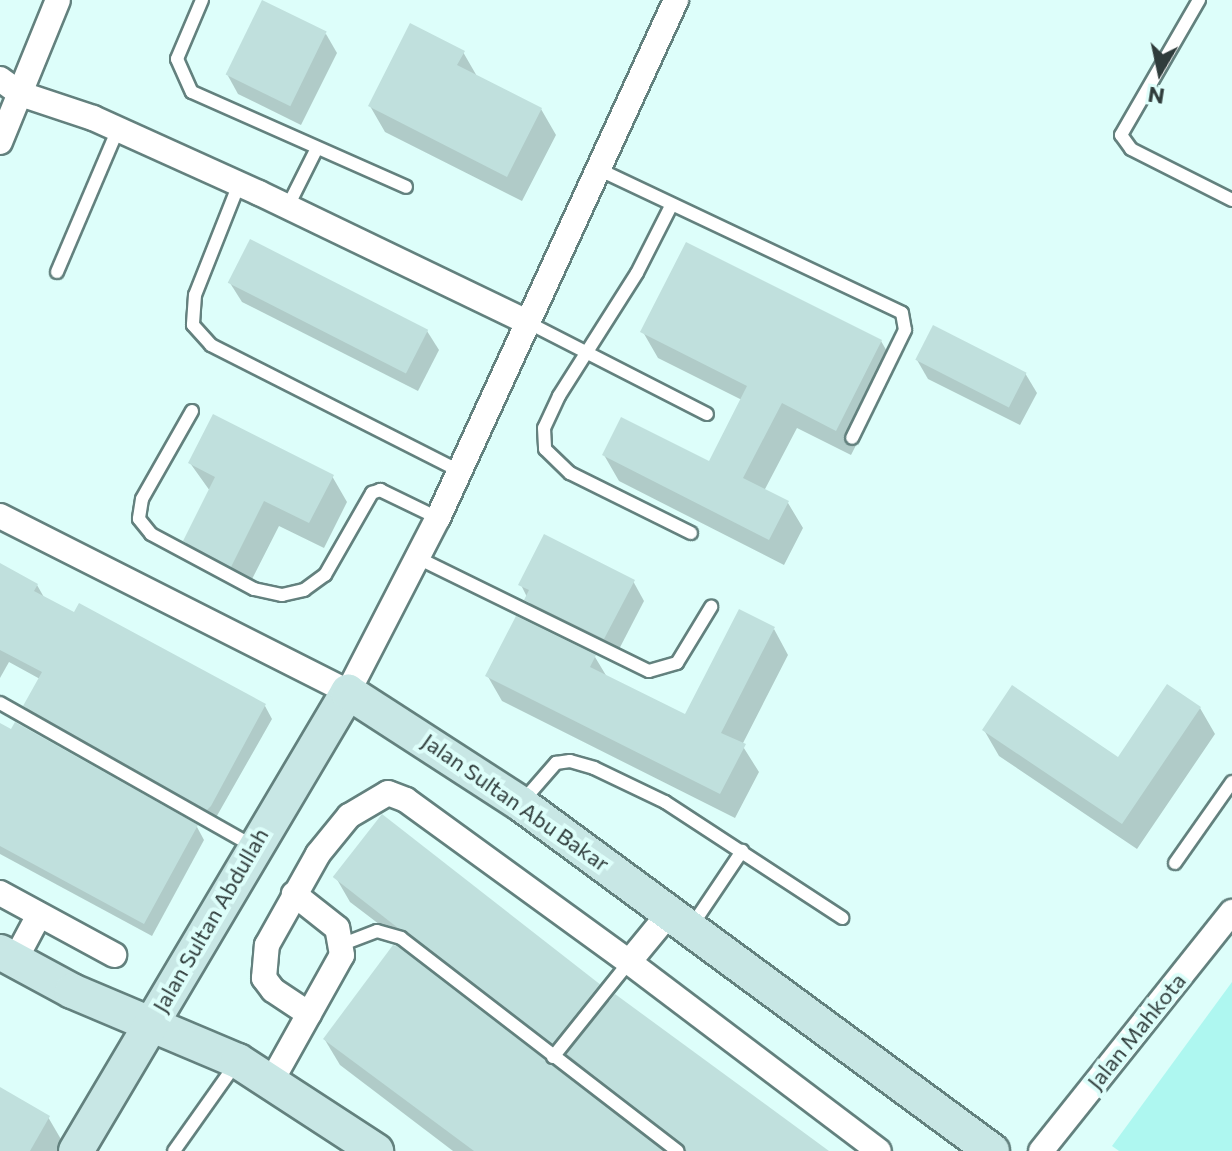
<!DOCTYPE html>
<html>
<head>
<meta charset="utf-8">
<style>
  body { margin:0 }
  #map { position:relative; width:1232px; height:1151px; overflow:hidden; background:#ddfefa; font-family:Commissioner,sans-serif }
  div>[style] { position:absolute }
  .green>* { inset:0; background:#aef7f0 }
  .shadow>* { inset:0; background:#0003 }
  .building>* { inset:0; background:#c0e0dd; transform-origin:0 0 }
  .roads { filter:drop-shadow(2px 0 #63817e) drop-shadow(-2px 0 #63817e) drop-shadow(0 2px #63817e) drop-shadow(0 -2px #63817e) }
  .lane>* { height:12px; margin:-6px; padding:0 6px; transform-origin:6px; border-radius:6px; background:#fff }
  .street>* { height:24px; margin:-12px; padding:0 12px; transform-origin:12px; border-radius:12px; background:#fff }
  .secondary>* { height:34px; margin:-17px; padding:0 17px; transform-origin:17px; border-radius:17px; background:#c8e7e5 }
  span { translate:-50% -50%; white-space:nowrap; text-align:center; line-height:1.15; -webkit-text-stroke:8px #ddfefa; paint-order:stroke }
  .street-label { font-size:22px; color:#2f3c3b }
  .north { position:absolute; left:1120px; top:32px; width:80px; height:80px; -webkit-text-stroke:6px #ddfefa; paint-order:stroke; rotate:189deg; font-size:22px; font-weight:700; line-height:32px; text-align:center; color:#2f3c3b }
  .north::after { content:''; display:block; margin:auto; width:28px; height:36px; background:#2f3c3b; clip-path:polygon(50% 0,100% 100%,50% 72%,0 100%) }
</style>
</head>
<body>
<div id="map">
  <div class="green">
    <div style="clip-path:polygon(1232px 982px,1232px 1151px,1119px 1151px,1112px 1146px)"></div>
  </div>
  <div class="shadow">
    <div style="clip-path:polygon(326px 34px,337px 53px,301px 125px,238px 94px,227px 74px)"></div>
    <div style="clip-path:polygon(463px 52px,478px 78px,541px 109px,556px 135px,522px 201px,385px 132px,370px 106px)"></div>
    <div style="clip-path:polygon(230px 283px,427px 331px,439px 350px,418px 391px,242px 302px)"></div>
    <div style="clip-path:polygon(643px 332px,881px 341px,896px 367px,851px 455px,797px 428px,764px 491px,788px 503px,803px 528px,784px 565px,619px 481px,604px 455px,709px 463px,742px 400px,658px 358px)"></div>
    <div style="clip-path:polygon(917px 360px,1025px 373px,1037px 393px,1020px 425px,928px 379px)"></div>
    <div style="clip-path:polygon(190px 463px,332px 476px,347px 502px,324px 548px,279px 526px,246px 591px,200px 566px,185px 541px,210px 491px)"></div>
    <div style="clip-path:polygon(0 565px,37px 585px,45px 599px,265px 706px,272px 719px,214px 821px,33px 719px,25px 706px,40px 679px,9px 662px,0 678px)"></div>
    <div style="clip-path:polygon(633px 581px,644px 601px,615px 657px,538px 619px,521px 585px)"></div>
    <div style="clip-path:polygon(774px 629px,788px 655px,742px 745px,759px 772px,735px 818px,502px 701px,487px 675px,595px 657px,607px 677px,686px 717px)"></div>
    <div style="clip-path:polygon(1200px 708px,1215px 734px,1137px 849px,999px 756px,984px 730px,1119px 759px)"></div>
    <div style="clip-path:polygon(0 725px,197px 827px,204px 840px,152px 936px,0 854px)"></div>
    <div style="clip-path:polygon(335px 876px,599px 984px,610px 1003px,826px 1151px,676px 1151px,584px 1080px,573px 1061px,568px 1068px,350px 902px)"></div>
    <div style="clip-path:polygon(397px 949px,666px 1151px,453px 1151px,340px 1065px,325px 1040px)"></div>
    <div style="clip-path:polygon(0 1089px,48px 1117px,62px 1141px,57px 1151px,0 1151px)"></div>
  </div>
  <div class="building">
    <div style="left:262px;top:0;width:72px;height:83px;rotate:26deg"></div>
    <div style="clip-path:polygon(410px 23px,465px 51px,457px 65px,542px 108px,507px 177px,368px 106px)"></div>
    <div style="left:250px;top:239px;width:200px;height:49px;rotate:27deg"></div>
    <div style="clip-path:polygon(686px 242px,882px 340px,836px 431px,782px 403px,743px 478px,789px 501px,769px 540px,602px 455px,621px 417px,709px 461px,747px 386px,640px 332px)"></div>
    <div style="left:933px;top:325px;width:105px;height:39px;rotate:27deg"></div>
    <div style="clip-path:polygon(213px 414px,334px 475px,309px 523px,264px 501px,231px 567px,183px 541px,215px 477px,188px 463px)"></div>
    <div style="clip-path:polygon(544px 534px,635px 580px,604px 639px,524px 600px,529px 590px,518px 585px)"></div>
    <div style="clip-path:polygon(0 563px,38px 584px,34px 591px,74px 612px,79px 603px,266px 704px,211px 806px,207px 810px,23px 706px,42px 672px,0 650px)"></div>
    <div style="clip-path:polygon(739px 609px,775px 627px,721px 733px,746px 744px,720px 794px,485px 676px,516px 616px,596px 655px,590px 667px,685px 714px)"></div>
    <div style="clip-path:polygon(1167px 684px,1201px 707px,1122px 824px,982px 730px,1012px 685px,1118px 757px)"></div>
    <div style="clip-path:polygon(15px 722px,198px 825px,144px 924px,0 846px,0 723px,11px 729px)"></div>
    <div style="left:382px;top:814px;width:277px;height:80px;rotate:38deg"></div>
    <div style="clip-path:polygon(393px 945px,397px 946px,663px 1151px,474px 1151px,323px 1039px)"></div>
    <div style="clip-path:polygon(615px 994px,829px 1151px,687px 1151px,567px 1054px)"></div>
    <div style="clip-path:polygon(0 1087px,50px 1116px,30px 1151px,0 1151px)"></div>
  </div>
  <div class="roads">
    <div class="lane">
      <div style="left:202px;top:0;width:64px;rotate:113deg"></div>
      <div style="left:177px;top:59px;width:36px;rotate:66deg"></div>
      <div style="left:192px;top:92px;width:234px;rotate:23.9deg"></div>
      <div style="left:1199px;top:0;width:156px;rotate:120deg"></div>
      <div style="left:1121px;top:135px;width:17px;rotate:54deg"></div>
      <div style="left:1131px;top:149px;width:113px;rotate:26.8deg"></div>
      <div style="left:598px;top:169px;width:336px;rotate:25.3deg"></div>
      <div style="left:902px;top:313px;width:17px;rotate:80deg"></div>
      <div style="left:905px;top:330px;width:120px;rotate:116.1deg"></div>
      <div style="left:239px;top:184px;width:119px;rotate:111.6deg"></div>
      <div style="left:195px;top:295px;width:30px;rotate:94deg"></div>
      <div style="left:193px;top:325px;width:27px;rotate:48deg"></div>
      <div style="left:211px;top:345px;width:278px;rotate:26.9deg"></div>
      <div style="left:288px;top:206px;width:63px;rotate:-63.4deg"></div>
      <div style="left:671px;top:206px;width:75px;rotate:116.9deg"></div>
      <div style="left:637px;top:273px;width:146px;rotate:122.4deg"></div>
      <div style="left:559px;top:396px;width:35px;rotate:115deg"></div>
      <div style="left:544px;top:428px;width:21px;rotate:87deg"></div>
      <div style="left:545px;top:449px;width:35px;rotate:44deg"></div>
      <div style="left:570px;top:473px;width:135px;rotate:26.4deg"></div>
      <div style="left:57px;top:272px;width:155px;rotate:-66.9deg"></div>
      <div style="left:527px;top:322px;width:202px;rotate:27.1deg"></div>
      <div style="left:192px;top:411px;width:101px;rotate:119.6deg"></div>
      <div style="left:142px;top:499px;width:20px;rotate:99deg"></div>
      <div style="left:139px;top:519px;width:19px;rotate:51deg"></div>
      <div style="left:151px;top:534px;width:117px;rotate:28.1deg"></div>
      <div style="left:254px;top:589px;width:29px;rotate:12deg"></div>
      <div style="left:282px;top:595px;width:23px;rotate:-13deg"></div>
      <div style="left:304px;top:590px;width:26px;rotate:-36deg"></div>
      <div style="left:325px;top:575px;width:95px;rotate:-60.2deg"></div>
      <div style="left:372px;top:493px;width:9px;rotate:-21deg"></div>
      <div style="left:380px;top:490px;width:64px;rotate:25.8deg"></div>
      <div style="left:418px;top:558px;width:257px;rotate:26.1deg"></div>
      <div style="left:649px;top:671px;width:29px;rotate:-16deg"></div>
      <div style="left:677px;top:663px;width:66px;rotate:-58.7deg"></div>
      <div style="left:0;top:703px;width:291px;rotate:29.5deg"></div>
      <div style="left:522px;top:802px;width:52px;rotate:-48.9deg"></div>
      <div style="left:556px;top:763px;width:14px;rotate:-8deg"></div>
      <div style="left:570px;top:761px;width:25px;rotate:16deg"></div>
      <div style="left:594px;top:768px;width:79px;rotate:25.6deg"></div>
      <div style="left:665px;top:802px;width:212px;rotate:33.2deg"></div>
      <div style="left:1175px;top:863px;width:99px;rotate:-54.9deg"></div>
      <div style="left:691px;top:927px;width:92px;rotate:-56.1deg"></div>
      <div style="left:343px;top:944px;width:36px;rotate:-21deg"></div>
      <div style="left:377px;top:931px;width:25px;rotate:16deg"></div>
      <div style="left:401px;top:938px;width:349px;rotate:37.6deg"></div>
      <div style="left:553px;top:1057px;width:122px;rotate:-51.3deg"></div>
      <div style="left:174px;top:1151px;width:109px;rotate:-54.7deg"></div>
    </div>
    <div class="street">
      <div style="left:0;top:79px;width:26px;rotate:36deg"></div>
      <div style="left:21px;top:94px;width:76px;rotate:18.4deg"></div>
      <div style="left:93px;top:118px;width:182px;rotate:24.3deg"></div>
      <div style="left:259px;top:193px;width:297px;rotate:25.7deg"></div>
      <div style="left:0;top:142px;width:153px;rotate:-67.8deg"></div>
      <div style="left:0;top:516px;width:390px;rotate:26.8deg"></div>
      <div style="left:348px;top:692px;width:196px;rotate:-62.7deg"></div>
      <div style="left:438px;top:518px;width:570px;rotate:-65.32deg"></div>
      <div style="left:0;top:893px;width:130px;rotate:28.5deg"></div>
      <div style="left:15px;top:960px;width:51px;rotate:-61.9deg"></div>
      <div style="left:629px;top:962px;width:65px;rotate:-50.6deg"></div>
      <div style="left:309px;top:1014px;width:43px;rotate:-146.3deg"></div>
      <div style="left:273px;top:990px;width:15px;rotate:-127deg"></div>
      <div style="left:264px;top:978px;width:33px;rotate:-85deg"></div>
      <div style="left:267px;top:945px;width:104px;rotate:-60.7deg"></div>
      <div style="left:318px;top:854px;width:49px;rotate:-50.8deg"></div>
      <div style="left:349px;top:816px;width:45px;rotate:-30.5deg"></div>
      <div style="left:388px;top:793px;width:19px;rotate:21deg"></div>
      <div style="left:406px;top:800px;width:276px;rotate:36deg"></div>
      <div style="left:629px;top:962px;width:313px;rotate:37.1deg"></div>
      <div style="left:271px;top:1082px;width:145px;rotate:-60.8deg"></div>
      <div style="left:342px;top:955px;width:27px;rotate:-100deg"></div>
      <div style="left:337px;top:928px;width:55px;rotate:-141.7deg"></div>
      <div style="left:1041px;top:1151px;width:306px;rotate:-51.4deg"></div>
    </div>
    <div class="secondary">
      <div style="left:0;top:952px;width:82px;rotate:28.4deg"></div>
      <div style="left:72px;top:991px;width:180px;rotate:22.9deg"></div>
      <div style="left:238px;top:1061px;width:165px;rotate:33.1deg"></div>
      <div style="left:76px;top:1151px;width:534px;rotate:-59.35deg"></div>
      <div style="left:348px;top:692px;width:206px;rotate:32.9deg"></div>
      <div style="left:521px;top:804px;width:585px;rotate:36.38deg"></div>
    </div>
  </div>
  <div class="street-label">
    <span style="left:516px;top:802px;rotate:35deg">Jalan Sultan Abu Bakar</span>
    <span style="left:210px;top:920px;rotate:-60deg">Jalan Sultan Abdullah</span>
    <span style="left:1136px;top:1031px;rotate:-51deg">Jalan Mahkota</span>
  </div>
  <div class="north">N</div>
</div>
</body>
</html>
